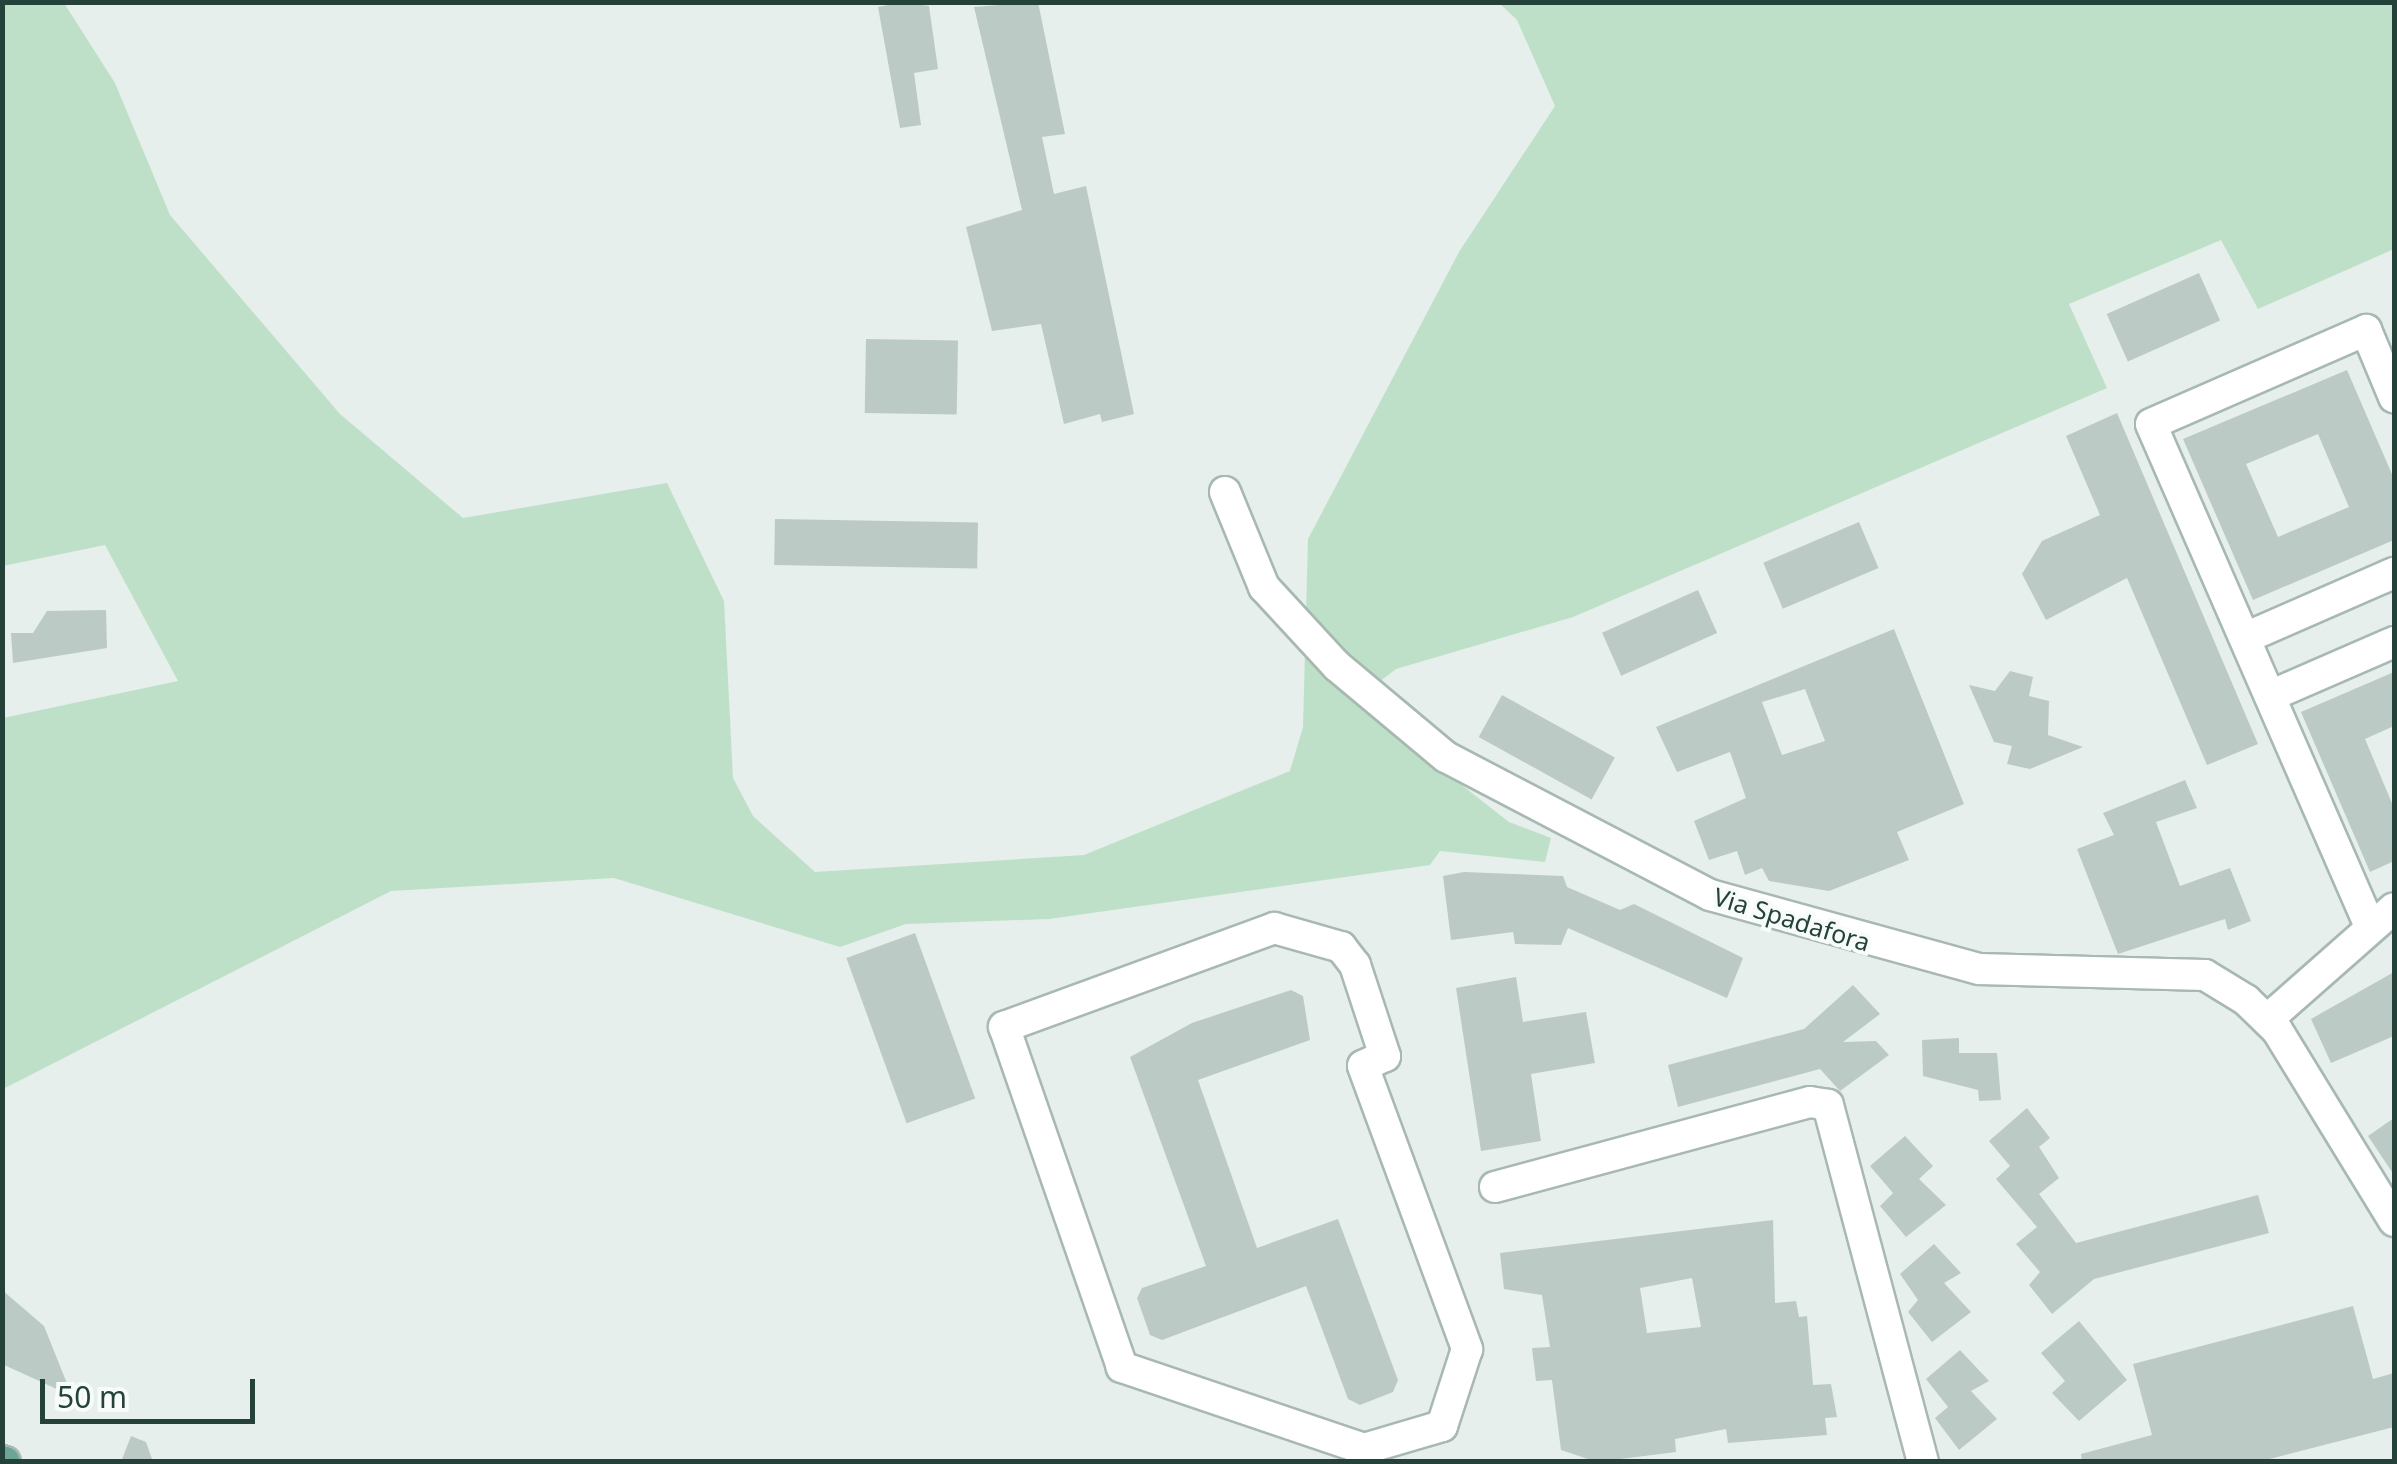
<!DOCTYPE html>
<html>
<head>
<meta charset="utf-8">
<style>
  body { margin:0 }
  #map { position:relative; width:2397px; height:1464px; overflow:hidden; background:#e6efeb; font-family:"Noto Sans",sans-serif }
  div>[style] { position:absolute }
  .green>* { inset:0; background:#bfe0c8 }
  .building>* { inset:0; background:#bbcac4; transform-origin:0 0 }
  .roads { filter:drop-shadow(2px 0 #a8b8b2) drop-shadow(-2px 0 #a8b8b2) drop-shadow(0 2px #a8b8b2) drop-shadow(0 -2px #a8b8b2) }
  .minor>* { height:30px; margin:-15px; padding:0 15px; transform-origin:15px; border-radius:15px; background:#fff }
  .major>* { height:30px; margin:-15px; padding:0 15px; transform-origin:15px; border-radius:15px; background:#6aa596 }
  span { translate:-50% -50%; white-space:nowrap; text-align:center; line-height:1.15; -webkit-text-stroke:8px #f7fbf9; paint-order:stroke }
  .street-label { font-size:25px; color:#24423a }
  .frame { position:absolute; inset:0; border:5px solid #24423a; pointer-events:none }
  .scale { position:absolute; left:40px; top:1379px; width:215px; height:45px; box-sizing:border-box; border:5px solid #24423a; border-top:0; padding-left:12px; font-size:30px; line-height:35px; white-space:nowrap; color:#24423a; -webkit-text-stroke:8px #f7fbf9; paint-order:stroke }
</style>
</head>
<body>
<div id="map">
  <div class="green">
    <div style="clip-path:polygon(3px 3px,64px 3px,115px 83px,170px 215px,340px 414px,463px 518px,667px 483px,724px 601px,733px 778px,753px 816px,815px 872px,1084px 855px,1290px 771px,1303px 727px,1308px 539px,1459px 252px,1555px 106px,1517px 20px,1499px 3px,2394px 3px,2394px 249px,2258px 309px,2221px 240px,2069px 304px,2107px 388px,1573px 617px,1396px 669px,1354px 701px,1509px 822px,1551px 838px,1545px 862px,1440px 851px,1430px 865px,1049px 919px,906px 924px,840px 947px,614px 878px,391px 891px,3px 1089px,3px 718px,178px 681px,105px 545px,3px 566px)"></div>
  </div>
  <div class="building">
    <div style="clip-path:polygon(903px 2px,929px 6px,938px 69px,914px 73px,921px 125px,900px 128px,878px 7px)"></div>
    <div style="clip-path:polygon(1038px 2px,1065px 134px,1042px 137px,1054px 194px,1086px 186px,1134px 414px,1102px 422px,1100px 414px,1064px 424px,1041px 324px,992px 331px,966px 227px,1022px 210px,974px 7px)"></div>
    <div style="left:2199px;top:273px;width:52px;height:101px;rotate:66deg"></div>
    <div style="left:866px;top:339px;width:92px;height:74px;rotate:1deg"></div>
    <div style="clip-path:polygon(evenodd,2347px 370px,2394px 479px,2394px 540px,2253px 600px,2183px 439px,2347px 370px,2318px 434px,2349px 507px,2278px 537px,2246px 464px,2318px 434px)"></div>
    <div style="clip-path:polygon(2117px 413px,2258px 744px,2207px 765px,2127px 578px,2046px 620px,2022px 574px,2042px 541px,2100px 515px,2066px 436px)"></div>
    <div style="left:775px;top:519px;width:203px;height:46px;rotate:1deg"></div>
    <div style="left:1859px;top:522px;width:50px;height:104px;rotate:67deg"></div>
    <div style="left:1698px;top:590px;width:47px;height:105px;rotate:66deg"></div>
    <div style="clip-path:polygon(106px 610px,107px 648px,13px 663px,11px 633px,33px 633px,47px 611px)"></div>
    <div style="clip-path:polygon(evenodd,1894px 629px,1964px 804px,1897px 832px,1909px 860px,1829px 891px,1769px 881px,1762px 868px,1745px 875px,1737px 851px,1709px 860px,1694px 821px,1746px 798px,1730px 752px,1677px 772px,1656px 727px,1894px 629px,1805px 689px,1825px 741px,1782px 755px,1762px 702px,1805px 689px)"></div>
    <div style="clip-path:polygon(2010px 671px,2033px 677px,2029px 696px,2049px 701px,2048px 735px,2083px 747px,2030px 769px,2007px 764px,2012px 746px,1994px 742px,1969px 685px,1995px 691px)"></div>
    <div style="clip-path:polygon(2394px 672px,2394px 726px,2365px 739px,2394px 808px,2394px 861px,2370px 872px,2301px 712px)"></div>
    <div style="left:1502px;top:695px;width:129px;height:48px;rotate:29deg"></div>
    <div style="clip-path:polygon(2185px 780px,2197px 808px,2156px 822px,2180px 886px,2230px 868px,2251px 921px,2228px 930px,2225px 919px,2118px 954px,2077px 849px,2114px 835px,2103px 813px)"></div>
    <div style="clip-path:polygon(1464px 872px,1563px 876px,1567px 887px,1620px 910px,1634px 904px,1743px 958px,1727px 998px,1568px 928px,1561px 945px,1515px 944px,1513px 932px,1451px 940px,1443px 876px)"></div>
    <div style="left:915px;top:933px;width:176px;height:73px;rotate:70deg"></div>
    <div style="clip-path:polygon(2394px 972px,2394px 1036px,2331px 1063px,2311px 1019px)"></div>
    <div style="clip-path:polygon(1516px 977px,1523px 1022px,1586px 1012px,1595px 1063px,1531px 1074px,1541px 1141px,1481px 1151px,1456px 988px)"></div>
    <div style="clip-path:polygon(1853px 985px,1880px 1014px,1843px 1042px,1876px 1041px,1889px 1055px,1840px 1091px,1820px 1069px,1678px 1107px,1668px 1065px,1804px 1029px)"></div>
    <div style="clip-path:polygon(1291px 990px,1303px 996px,1310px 1040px,1198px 1080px,1257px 1248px,1338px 1219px,1398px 1380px,1393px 1392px,1360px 1405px,1348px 1399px,1306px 1286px,1162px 1340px,1150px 1335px,1137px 1298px,1142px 1288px,1206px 1266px,1130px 1057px,1192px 1023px)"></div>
    <div style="clip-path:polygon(1959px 1038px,1959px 1053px,1997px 1053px,2001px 1100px,1979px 1101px,1978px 1090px,1923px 1076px,1922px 1040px)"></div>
    <div style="clip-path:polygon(2027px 1108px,2050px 1138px,2039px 1147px,2059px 1178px,2039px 1194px,2076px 1243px,2258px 1195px,2269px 1233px,2094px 1279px,2052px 1314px,2029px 1285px,2040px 1272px,2016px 1244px,2037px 1227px,1996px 1179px,2010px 1166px,1989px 1141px)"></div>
    <div style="clip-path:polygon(2394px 1118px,2394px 1175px,2368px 1136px)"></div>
    <div style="clip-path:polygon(1905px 1136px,1933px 1166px,1919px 1179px,1946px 1205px,1906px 1237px,1880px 1206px,1893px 1193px,1870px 1166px)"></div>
    <div style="clip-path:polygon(evenodd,1773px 1220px,1775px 1303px,1796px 1301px,1799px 1317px,1807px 1316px,1813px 1385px,1831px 1384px,1837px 1417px,1825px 1418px,1827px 1435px,1728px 1443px,1726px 1429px,1675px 1439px,1676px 1452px,1597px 1462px,1561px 1450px,1552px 1380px,1536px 1381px,1532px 1348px,1550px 1347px,1542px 1295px,1504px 1289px,1500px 1253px,1773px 1220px,1692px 1278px,1701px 1327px,1647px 1333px,1640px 1288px,1692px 1278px)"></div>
    <div style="clip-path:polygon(1934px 1244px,1961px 1273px,1944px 1283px,1971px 1312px,1932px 1342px,1908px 1312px,1918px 1300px,1900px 1274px)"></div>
    <div style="clip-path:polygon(2px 1290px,44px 1326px,72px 1396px,2px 1364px)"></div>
    <div style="clip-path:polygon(2353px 1306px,2373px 1379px,2394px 1373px,2394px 1427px,2258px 1462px,2082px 1462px,2081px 1454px,2152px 1435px,2133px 1364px)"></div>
    <div style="clip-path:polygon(2079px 1321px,2127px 1380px,2079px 1421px,2052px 1393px,2065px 1381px,2041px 1353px)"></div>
    <div style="clip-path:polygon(1960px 1350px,1989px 1381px,1971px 1391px,1997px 1419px,1959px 1450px,1935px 1418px,1948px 1407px,1926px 1379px)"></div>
    <div style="clip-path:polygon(131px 1436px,146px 1442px,153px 1462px,121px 1462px)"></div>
  </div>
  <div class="roads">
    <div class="minor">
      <div style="left:1225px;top:492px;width:103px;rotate:67.7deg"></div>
      <div style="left:1264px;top:587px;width:108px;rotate:47.3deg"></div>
      <div style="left:1337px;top:666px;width:142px;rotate:39.9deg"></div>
      <div style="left:1446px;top:757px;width:298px;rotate:27.6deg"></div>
      <div style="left:1710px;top:895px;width:279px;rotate:15.4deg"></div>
      <div style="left:1979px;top:969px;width:226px;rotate:1.5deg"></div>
      <div style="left:2205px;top:975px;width:48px;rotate:31.4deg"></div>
      <div style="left:2246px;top:1000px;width:43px;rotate:44.1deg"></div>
      <div style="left:2277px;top:1030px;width:224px;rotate:58.5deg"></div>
      <div style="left:2245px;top:638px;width:163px;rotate:-23.6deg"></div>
      <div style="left:2270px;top:696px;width:135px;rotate:-23.5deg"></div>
      <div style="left:2369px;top:924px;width:545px;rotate:-113.56deg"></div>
      <div style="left:2151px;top:424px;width:235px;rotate:-23.6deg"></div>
      <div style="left:2366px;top:330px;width:73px;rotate:67.3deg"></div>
      <div style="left:1274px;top:928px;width:70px;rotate:15.8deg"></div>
      <div style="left:1341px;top:947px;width:23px;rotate:52deg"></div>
      <div style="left:1355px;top:965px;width:96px;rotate:71.8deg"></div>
      <div style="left:1385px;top:1056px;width:24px;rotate:156deg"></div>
      <div style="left:1363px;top:1066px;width:302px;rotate:69.8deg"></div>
      <div style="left:1467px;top:1349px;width:81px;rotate:108deg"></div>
      <div style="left:1442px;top:1426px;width:81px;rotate:163.6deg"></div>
      <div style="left:1364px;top:1449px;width:256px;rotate:-161.3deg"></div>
      <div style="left:1122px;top:1367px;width:360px;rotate:-109.1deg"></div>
      <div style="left:1004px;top:1027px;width:288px;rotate:-20.1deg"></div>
      <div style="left:2267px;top:1020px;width:169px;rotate:-41.4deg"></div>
      <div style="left:1495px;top:1187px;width:326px;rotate:-15.1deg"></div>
      <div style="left:1810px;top:1102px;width:18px;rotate:9deg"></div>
      <div style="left:1828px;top:1105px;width:369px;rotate:75.1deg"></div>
    </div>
    <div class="major">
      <div style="left:2px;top:1461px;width:3px;rotate:18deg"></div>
    </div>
  </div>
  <div class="street-label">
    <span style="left:1792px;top:919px;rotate:17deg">Via Spadafora</span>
  </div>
  <div class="frame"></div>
  <div class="scale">50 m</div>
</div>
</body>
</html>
